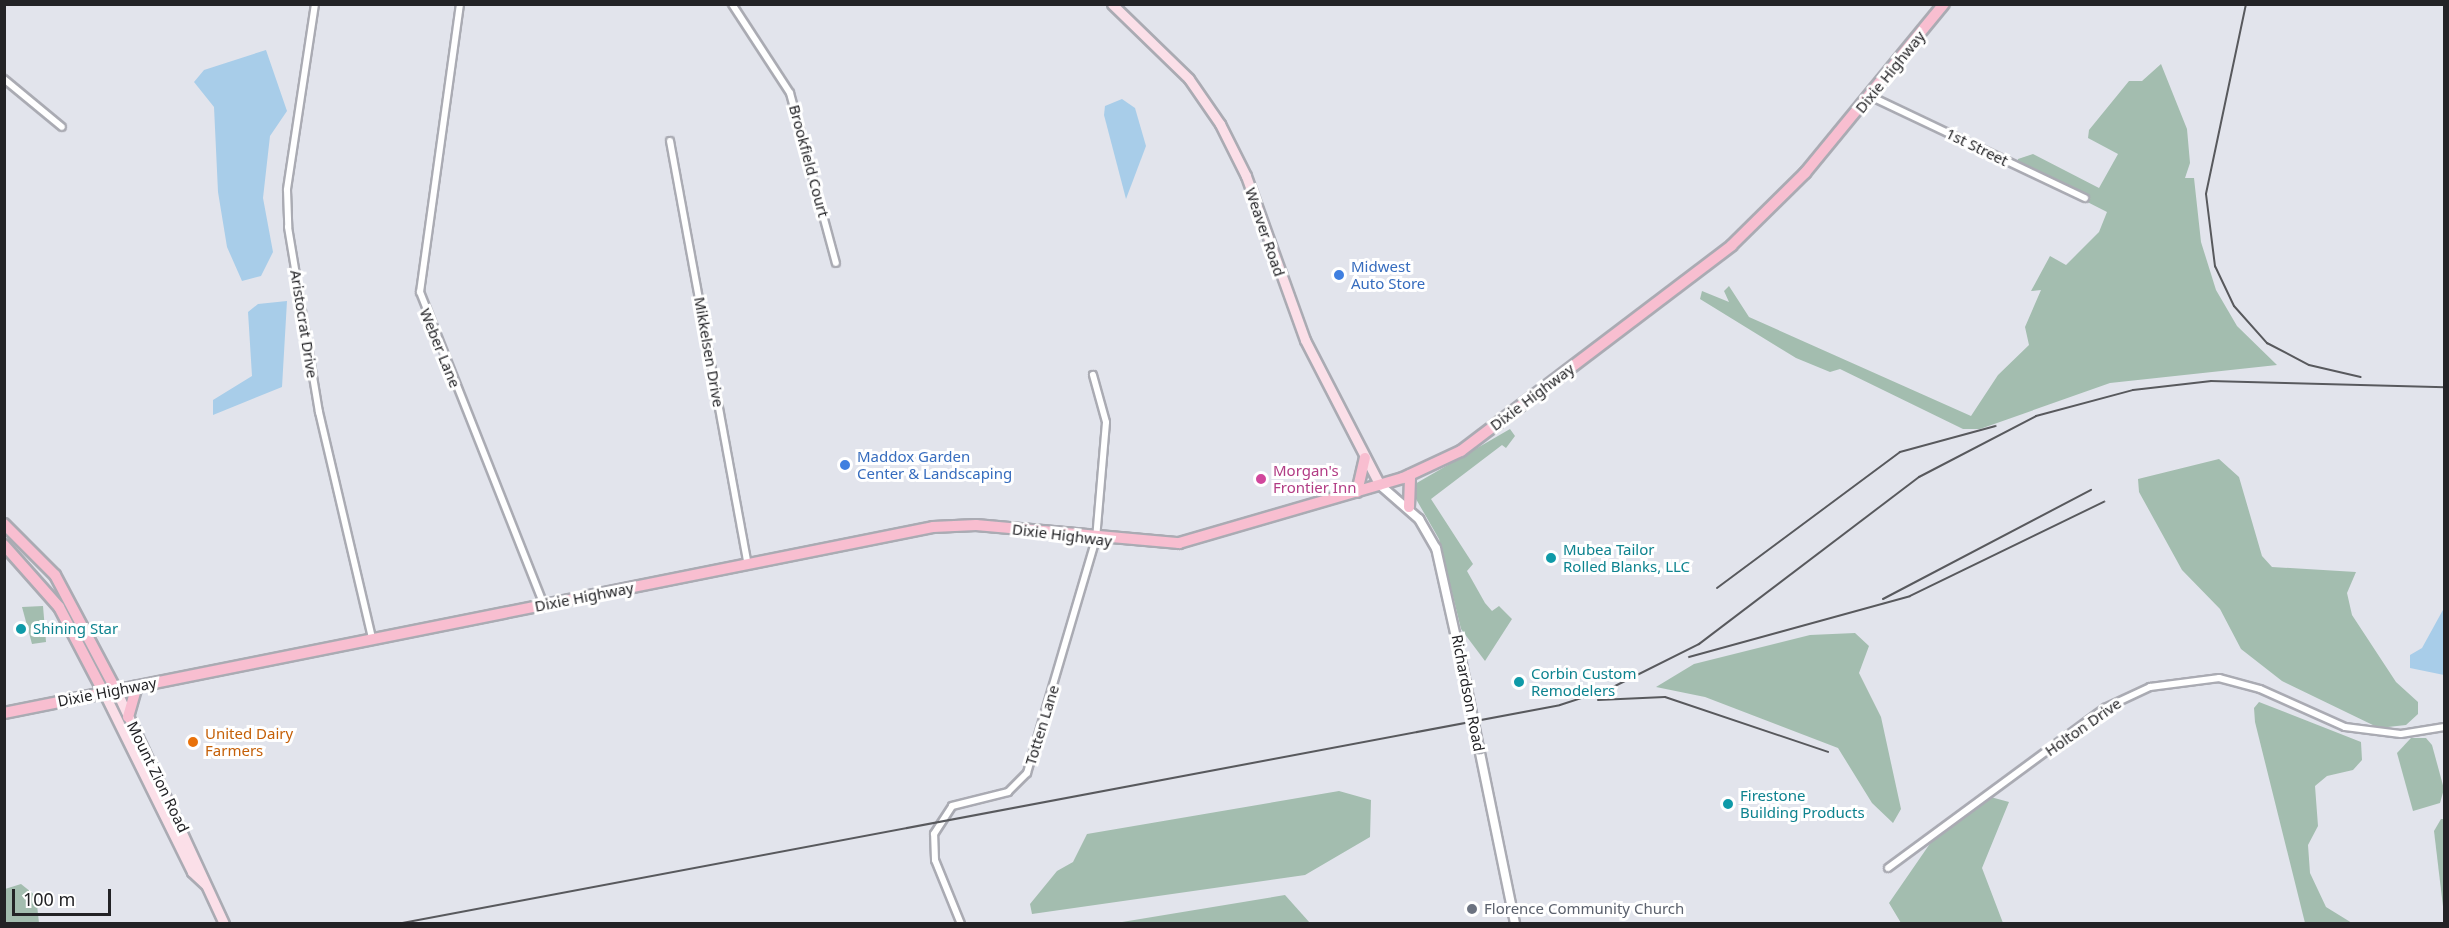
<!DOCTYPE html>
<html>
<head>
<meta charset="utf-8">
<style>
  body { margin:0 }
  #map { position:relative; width:2449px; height:928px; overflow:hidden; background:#e2e4ec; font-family:"Noto Sans",sans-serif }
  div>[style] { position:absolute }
  .green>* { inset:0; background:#a3bdaf }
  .water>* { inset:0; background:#a8cde9 }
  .roads { filter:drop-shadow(2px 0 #aaabb3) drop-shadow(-2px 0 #aaabb3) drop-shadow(0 2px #aaabb3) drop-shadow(0 -2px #aaabb3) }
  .minor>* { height:6px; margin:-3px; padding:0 3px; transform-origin:3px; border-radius:3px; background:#fff }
  .tertiary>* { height:8px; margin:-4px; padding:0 4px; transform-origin:4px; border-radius:4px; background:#fff }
  .secondary>* { height:9px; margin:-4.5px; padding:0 4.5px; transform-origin:4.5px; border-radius:4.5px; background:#fbdfe8 }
  .primary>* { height:10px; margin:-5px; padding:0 5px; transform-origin:5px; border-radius:5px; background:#f8bed0 }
  .rail>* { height:2px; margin:-1px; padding:0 1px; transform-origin:1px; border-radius:1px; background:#58595d }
  .bridges { filter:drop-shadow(2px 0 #aaabb3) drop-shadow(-2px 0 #aaabb3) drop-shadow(0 2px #aaabb3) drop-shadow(0 -2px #aaabb3) }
  .tertiary-bridge>* { height:8px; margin:-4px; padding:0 4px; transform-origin:4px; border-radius:4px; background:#fff }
  .dots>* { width:16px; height:16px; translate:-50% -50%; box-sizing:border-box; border:3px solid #fff; border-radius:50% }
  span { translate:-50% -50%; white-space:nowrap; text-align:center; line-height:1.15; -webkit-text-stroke:6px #fff; paint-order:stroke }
  .street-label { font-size:15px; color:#232326 }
  .shop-label { font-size:15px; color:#366cbe }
  .left { translate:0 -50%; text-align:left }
  .hotel-label { font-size:15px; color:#b23c85 }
  .culture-label { font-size:15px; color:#0d838f }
  .food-label { font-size:15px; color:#c56008 }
  .worship-label { font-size:15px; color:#5b616d }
  .frame { position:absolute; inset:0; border:6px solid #232326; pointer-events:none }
  .scale { position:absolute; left:12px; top:889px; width:99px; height:27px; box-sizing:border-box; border:3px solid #232326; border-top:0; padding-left:8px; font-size:18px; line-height:21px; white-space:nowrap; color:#232326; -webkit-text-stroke:4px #fff; paint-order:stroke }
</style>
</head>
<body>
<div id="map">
  <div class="green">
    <div style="clip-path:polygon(2161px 64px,2187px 129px,2190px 163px,2185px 178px,2194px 178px,2201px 242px,2216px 290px,2237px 326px,2277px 365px,2110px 383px,1980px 429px,1963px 429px,1840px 369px,1830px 372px,1796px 358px,1700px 299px,1702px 291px,1729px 302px,1724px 291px,1729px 286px,1749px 317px,1971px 416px,1998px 375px,2029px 345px,2025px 327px,2041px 290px,2031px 291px,2050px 256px,2066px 265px,2099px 232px,2107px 212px,2017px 166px,2018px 159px,2033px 154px,2099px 188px,2118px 154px,2088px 138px,2089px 130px,2129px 81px,2142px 81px)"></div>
    <div style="clip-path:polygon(1510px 429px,1515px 436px,1506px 448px,1502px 445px,1431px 499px,1473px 564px,1467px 571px,1485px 603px,1492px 611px,1499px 606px,1512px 619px,1485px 661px,1461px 629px,1439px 539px,1412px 492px,1415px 484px)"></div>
    <div style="clip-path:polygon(2219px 459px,2239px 477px,2262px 556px,2272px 567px,2356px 572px,2347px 593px,2352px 615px,2396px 682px,2418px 702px,2418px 714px,2406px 725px,2379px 728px,2282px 681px,2241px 649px,2220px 609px,2182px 570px,2139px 492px,2138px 479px)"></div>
    <div style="clip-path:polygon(43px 606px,46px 642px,32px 644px,22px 607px)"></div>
    <div style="clip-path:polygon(1855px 633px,1869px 646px,1859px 673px,1881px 717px,1901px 809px,1893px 823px,1872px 803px,1838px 748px,1705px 697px,1656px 687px,1694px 664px,1810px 635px)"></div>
    <div style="clip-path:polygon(2259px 702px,2361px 742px,2362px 760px,2353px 770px,2327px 776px,2315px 786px,2318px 826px,2308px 845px,2310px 873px,2326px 907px,2352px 923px,2305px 923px,2255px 722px,2254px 708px)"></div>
    <div style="clip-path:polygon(2411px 738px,2426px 738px,2432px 745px,2444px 789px,2440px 803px,2413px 811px,2397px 753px)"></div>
    <div style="clip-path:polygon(1339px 791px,1371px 800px,1370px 837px,1305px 875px,1032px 914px,1030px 904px,1057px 871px,1073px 862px,1087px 834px)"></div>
    <div style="clip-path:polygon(1987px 796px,2009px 802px,1982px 868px,2003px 923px,1901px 923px,1889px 903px,1938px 832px)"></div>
    <div style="clip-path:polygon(2441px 819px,2444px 819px,2444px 915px,2434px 831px)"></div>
    <div style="clip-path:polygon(21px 884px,36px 896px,39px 923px,5px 923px,5px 889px)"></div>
    <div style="clip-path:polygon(1285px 895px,1310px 923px,1116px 923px)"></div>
  </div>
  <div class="water">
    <div style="clip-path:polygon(266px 50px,287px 111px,270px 136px,263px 198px,273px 252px,261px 276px,242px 281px,227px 247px,218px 192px,214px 107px,194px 82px,204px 70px)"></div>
    <div style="clip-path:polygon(1122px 99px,1135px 108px,1146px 146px,1126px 199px,1104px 115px,1105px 106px)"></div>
    <div style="clip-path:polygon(287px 301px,282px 387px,213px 415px,213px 400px,252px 376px,248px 312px,258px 304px)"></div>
    <div style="clip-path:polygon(2444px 608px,2444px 675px,2410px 668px,2410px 655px,2422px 648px)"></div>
  </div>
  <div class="roads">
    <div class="minor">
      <div style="left:315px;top:4px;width:188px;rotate:98.6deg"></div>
      <div style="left:287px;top:190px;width:37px;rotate:88deg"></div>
      <div style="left:288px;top:227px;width:188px;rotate:80.5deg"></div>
      <div style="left:319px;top:412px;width:232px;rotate:76.8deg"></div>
      <div style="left:460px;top:4px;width:291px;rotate:97.9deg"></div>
      <div style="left:420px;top:292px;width:337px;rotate:68.4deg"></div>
      <div style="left:732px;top:4px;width:106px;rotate:56.9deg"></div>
      <div style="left:790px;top:93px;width:176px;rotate:74.9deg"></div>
      <div style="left:4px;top:79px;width:75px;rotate:39.6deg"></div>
      <div style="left:1870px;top:96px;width:238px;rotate:25.4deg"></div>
      <div style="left:670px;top:141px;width:430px;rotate:79.6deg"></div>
      <div style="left:1888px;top:868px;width:270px;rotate:-36.4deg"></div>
      <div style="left:2105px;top:708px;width:50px;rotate:-25deg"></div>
      <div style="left:2150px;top:687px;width:70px;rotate:-7.4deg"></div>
      <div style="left:2219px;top:678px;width:42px;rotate:15deg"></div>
      <div style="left:2260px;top:689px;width:93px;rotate:24.1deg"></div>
      <div style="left:2345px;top:727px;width:56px;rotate:7.1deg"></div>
      <div style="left:2401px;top:734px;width:44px;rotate:-9.2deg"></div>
      <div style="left:961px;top:924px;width:69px;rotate:-112.1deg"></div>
      <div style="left:935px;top:860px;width:26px;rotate:-92deg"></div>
      <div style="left:934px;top:834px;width:33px;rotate:-57deg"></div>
      <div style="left:952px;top:806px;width:58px;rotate:-14deg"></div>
      <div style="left:1008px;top:792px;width:27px;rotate:-45deg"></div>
      <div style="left:1027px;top:773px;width:244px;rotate:-73.6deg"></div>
      <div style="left:1096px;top:539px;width:117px;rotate:-85.1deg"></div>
      <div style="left:1106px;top:422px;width:49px;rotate:-105.5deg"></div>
    </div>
    <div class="tertiary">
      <div style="left:1380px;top:485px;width:52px;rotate:41.1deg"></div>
      <div style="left:1419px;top:519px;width:34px;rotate:60deg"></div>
      <div style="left:1436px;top:548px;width:119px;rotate:77.4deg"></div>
      <div style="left:1479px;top:748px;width:180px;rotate:78.4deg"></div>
    </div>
    <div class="secondary">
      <div style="left:1112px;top:4px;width:107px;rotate:44.2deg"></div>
      <div style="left:1189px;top:79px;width:55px;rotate:55.4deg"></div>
      <div style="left:1220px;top:124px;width:58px;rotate:63.4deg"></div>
      <div style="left:1246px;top:176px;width:174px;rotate:70.2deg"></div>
      <div style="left:1305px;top:340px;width:163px;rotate:62.7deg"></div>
      <div style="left:116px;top:690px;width:258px;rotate:65.2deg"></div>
      <div style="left:104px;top:693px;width:199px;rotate:63.8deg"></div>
      <div style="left:192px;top:872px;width:18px;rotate:43deg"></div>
    </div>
    <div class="primary">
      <div style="left:1357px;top:492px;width:35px;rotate:-77deg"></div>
      <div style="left:1409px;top:507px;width:32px;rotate:-88deg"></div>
      <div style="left:4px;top:524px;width:72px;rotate:45deg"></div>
      <div style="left:55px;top:575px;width:130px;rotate:62.1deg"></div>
      <div style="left:4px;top:545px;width:83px;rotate:48.4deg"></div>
      <div style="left:59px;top:607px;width:97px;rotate:62.4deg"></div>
      <div style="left:4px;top:713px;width:947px;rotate:-11.32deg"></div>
      <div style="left:933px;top:527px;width:43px;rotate:-2.7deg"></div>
      <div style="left:976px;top:525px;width:204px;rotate:5.1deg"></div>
      <div style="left:1179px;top:543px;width:233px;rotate:-16.2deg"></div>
      <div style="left:1403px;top:478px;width:64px;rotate:-25deg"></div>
      <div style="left:1461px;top:451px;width:340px;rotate:-37.2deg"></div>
      <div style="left:1732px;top:245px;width:103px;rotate:-44.6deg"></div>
      <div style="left:1805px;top:173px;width:219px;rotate:-50.6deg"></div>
      <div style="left:128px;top:717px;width:32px;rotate:-74deg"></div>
    </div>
  </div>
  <div class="rail">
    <div style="left:2246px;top:4px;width:194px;rotate:101.9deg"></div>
    <div style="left:2206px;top:194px;width:73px;rotate:82.9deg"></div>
    <div style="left:2215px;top:266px;width:44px;rotate:64.6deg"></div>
    <div style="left:2234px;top:306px;width:50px;rotate:48.3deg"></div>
    <div style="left:2267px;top:343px;width:47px;rotate:27.6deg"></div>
    <div style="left:2309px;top:365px;width:53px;rotate:13deg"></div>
    <div style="left:1717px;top:588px;width:228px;rotate:-36.6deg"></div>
    <div style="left:1900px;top:452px;width:99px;rotate:-15.2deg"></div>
    <div style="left:1883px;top:599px;width:235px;rotate:-27.7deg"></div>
    <div style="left:1689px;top:657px;width:229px;rotate:-15.4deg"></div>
    <div style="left:1910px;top:596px;width:216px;rotate:-25.9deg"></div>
    <div style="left:1598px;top:700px;width:67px;rotate:-2.6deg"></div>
    <div style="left:1665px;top:697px;width:172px;rotate:18.6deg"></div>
    <div style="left:397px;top:924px;width:1183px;rotate:-10.66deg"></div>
    <div style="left:1560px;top:705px;width:52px;rotate:-18.1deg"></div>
    <div style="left:1609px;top:689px;width:101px;rotate:-26.6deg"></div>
    <div style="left:1699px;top:644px;width:276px;rotate:-37.2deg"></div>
    <div style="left:1919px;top:477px;width:132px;rotate:-27.5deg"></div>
    <div style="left:2036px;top:416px;width:100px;rotate:-15deg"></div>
    <div style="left:2133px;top:390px;width:79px;rotate:-6.6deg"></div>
    <div style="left:2211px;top:381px;width:233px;rotate:1.5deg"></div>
  </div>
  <div class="bridges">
    <div class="tertiary-bridge">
      <div style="left:1462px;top:664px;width:86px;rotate:78.6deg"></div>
    </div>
  </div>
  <div class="dots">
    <div style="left:1339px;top:275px;background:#3f7fe0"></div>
    <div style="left:845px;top:465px;background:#3f7fe0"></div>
    <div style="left:1261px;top:479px;background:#d1479c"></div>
    <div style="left:1551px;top:558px;background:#0f9aa8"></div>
    <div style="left:21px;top:629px;background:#0f9aa8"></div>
    <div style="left:1519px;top:682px;background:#0f9aa8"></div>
    <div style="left:193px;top:742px;background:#e8710a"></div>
    <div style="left:1728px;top:804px;background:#0f9aa8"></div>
    <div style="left:1472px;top:909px;background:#6b7280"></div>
  </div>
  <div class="street-label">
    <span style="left:1890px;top:72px;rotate:-51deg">Dixie Highway</span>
    <span style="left:1977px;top:147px;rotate:26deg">1st Street</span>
    <span style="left:809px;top:161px;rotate:75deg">Brookfield Court</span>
    <span style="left:1265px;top:232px;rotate:71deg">Weaver Road</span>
    <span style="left:304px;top:324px;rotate:81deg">Aristocrat Drive</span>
    <span style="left:440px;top:348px;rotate:68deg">Weber Lane</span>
    <span style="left:709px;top:352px;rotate:80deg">Mikkelsen Drive</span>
    <span style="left:1532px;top:397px;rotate:-37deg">Dixie Highway</span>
    <span style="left:1062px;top:535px;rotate:7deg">Dixie Highway</span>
    <span style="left:584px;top:597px;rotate:-11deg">Dixie Highway</span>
    <span style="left:107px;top:692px;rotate:-11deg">Dixie Highway</span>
    <span style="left:1468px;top:693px;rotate:79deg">Richardson Road</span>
    <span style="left:1042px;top:725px;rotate:-73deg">Totten Lane</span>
    <span style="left:2083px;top:727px;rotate:-35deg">Holton Drive</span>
    <span style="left:158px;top:777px;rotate:64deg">Mount Zion Road</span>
  </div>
  <div class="shop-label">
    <span class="left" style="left:1351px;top:275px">Midwest<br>Auto Store</span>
    <span class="left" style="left:857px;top:465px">Maddox Garden<br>Center &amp; Landscaping</span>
  </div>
  <div class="hotel-label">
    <span class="left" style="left:1273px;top:479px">Morgan's<br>Frontier Inn</span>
  </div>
  <div class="culture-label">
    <span class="left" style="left:1563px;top:558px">Mubea Tailor<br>Rolled Blanks, LLC</span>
    <span class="left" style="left:33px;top:629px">Shining Star</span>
    <span class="left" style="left:1531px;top:682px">Corbin Custom<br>Remodelers</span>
    <span class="left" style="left:1740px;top:804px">Firestone<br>Building Products</span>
  </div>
  <div class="food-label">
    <span class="left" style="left:205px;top:742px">United Dairy<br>Farmers</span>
  </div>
  <div class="worship-label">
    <span class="left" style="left:1484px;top:909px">Florence Community Church</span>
  </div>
  <div class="frame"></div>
  <div class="scale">100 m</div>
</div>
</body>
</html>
